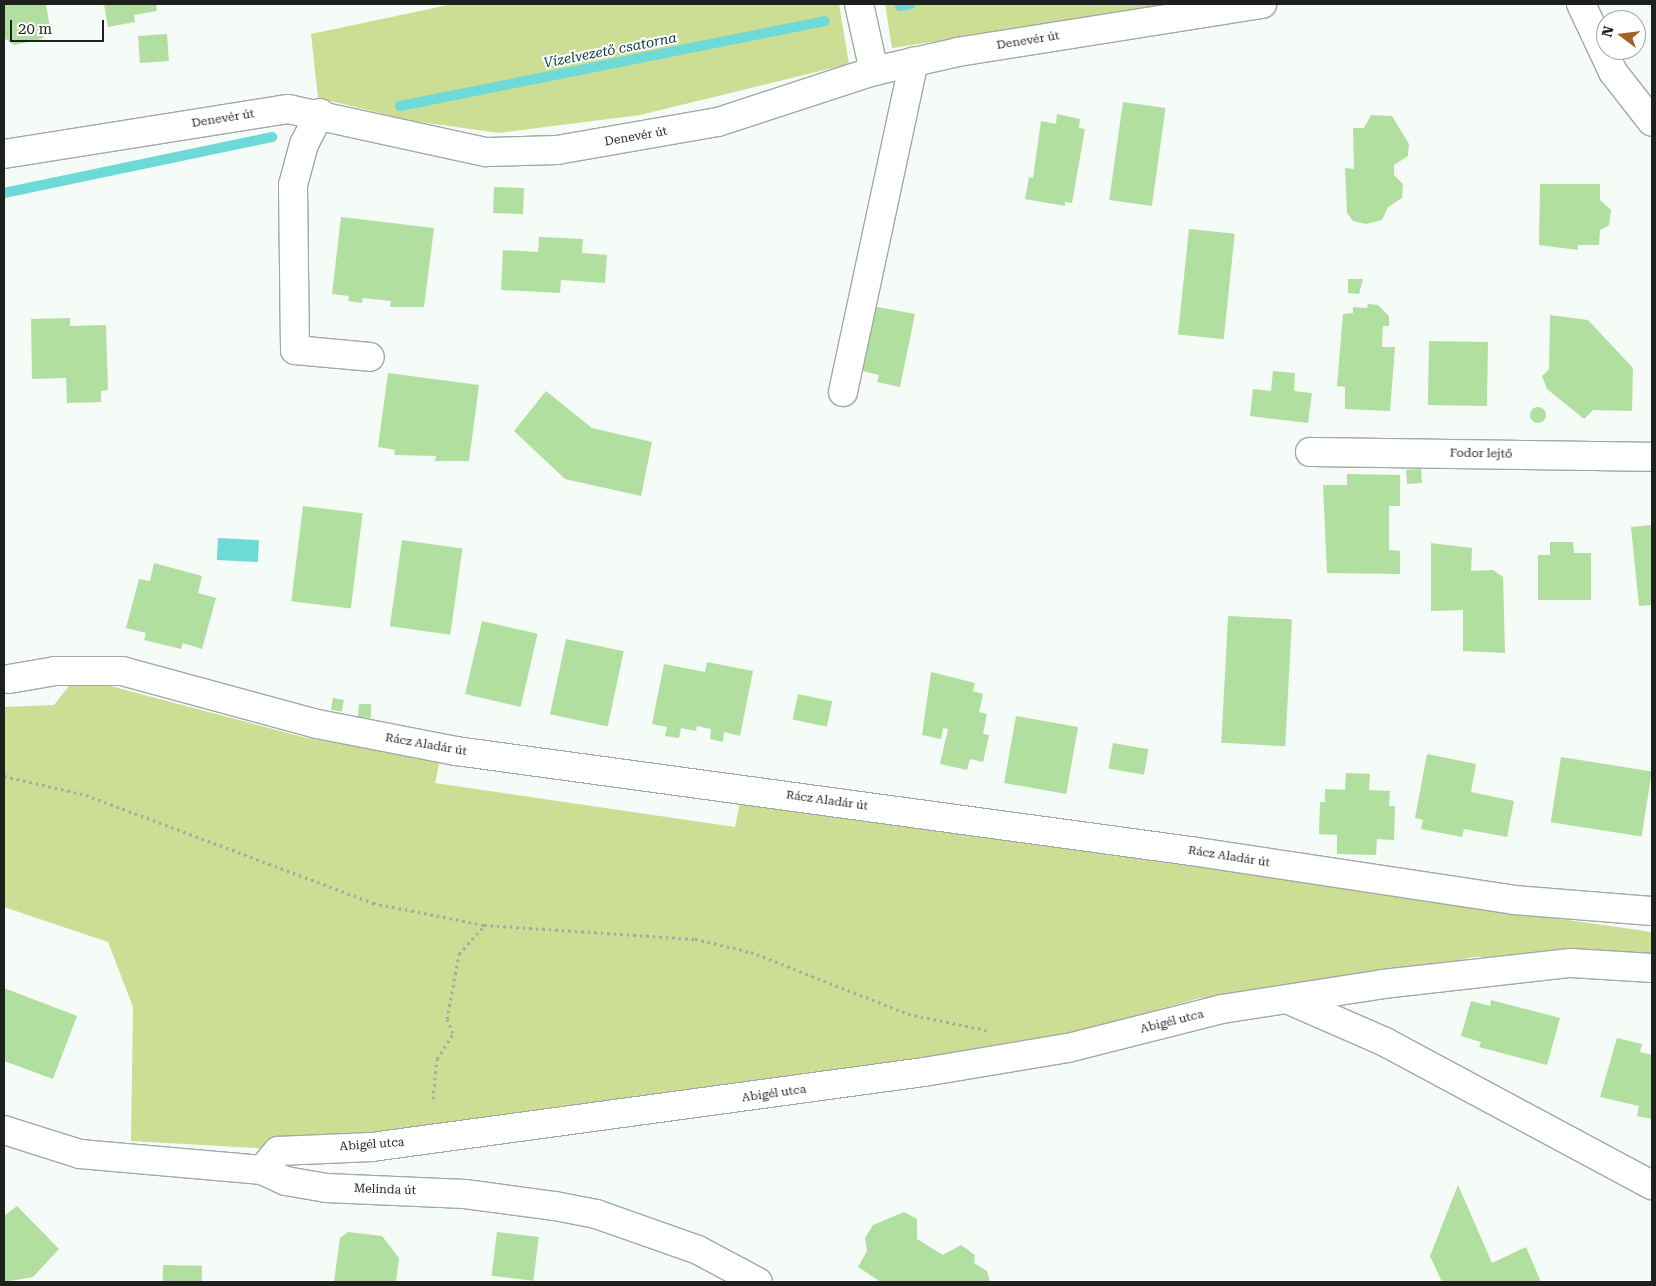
<!DOCTYPE html>
<html>
<head>
<meta charset="utf-8">
<style>
  body { margin:0 }
  #map { position:relative; width:1656px; height:1286px; overflow:hidden; background:#f5fbf7; font-family:"Roboto Serif",serif }
  div>[style] { position:absolute }
  .green>* { inset:0; background:#ccdd94 }
  .water>* { inset:0; background:#6ddad7; transform-origin:0 0 }
  .stream>* { height:10px; margin:-5px; padding:0 5px; transform-origin:5px; border-radius:5px; background:#6ddad7 }
  .building>* { inset:0; background:#b0df9f; transform-origin:0 0 }
  .round { border-radius:50% }
  .path>* { height:3px; margin-top:-1.5px; transform-origin:0; background:repeating-linear-gradient(90deg,#a5a9a6 0 2.5px,transparent 0 6.5px) }
  .roads { filter:drop-shadow(1px 0 #a2a9a4) drop-shadow(-1px 0 #a2a9a4) drop-shadow(0 1px #a2a9a4) drop-shadow(0 -1px #a2a9a4) }
  .minor>* { height:28px; margin:-14px; padding:0 14px; transform-origin:14px; border-radius:14px; background:#fff }
  span { translate:-50% -50%; white-space:nowrap; text-align:center; line-height:1.15; -webkit-text-stroke:4px #fff; paint-order:stroke }
  .street-label { font-size:12px; color:#1e201e }
  .water-label { font-size:14px; color:#0c403f; font-style:italic }
  .frame { position:absolute; inset:0; border:5px solid #1e201e; pointer-events:none }
  .north { position:absolute; left:1596px; top:10px; width:50px; height:50px; box-sizing:border-box; background:#fff; border:1px solid #a5a6a5; border-radius:50%; rotate:285deg; font-size:14px; font-weight:700; line-height:20px; text-align:center; color:#1e201e }
  .north::after { content:''; display:block; margin:auto; width:18px; height:22px; background:#a06526; clip-path:polygon(50% 0,100% 100%,50% 72%,0 100%) }
  .scale { position:absolute; left:10px; top:20px; width:94px; height:22px; box-sizing:border-box; border:2px solid #1e201e; border-top:0; padding-left:6px; font-size:15px; line-height:18px; white-space:nowrap; color:#1e201e; -webkit-text-stroke:4px #fff; paint-order:stroke }
</style>
</head>
<body>
<div id="map">
  <div class="green">
    <div style="clip-path:polygon(453px 4px,839px 4px,849px 64px,640px 115px,499px 133px,413px 121px,318px 98px,311px 34px)"></div>
    <div style="clip-path:polygon(885px 4px,1183px 4px,892px 48px)"></div>
    <div style="clip-path:polygon(99px 683px,307px 738px,440px 760px,435px 783px,735px 827px,740px 802px,1652px 932px,1652px 954px,1474px 957px,1298px 992px,1200px 998px,1050px 1039px,877px 1068px,289px 1150px,131px 1141px,133px 1007px,108px 942px,4px 907px,4px 707px,54px 705px,69px 686px)"></div>
  </div>
  <div class="water">
    <div style="left:218px;top:538px;width:41px;height:22px;rotate:3deg"></div>
  </div>
  <div class="stream">
    <div style="left:900px;top:6px;width:11px;rotate:-10deg"></div>
    <div style="left:400px;top:106px;width:433px;rotate:-11.3deg"></div>
    <div style="left:4px;top:193px;width:274px;rotate:-11.8deg"></div>
  </div>
  <div class="building">
    <div style="clip-path:polygon(4px 4px,50px 4px,46px 5px,50px 27px,42px 39px,14px 45px,4px 38px)"></div>
    <div style="clip-path:polygon(104px 4px,156px 4px,157px 11px,134px 15px,135px 22px,108px 27px)"></div>
    <div style="left:167px;top:34px;width:27px;height:29px;rotate:86deg"></div>
    <div style="left:1123px;top:102px;width:43px;height:99px;rotate:8deg"></div>
    <div style="clip-path:polygon(1057px 114px,1080px 119px,1079px 128px,1085px 129px,1072px 203px,1065px 202px,1065px 206px,1025px 199px,1029px 177px,1033px 178px,1041px 121px,1056px 124px)"></div>
    <div style="clip-path:polygon(1371px 115px,1392px 116px,1409px 144px,1408px 156px,1394px 165px,1394px 175px,1403px 184px,1402px 198px,1388px 207px,1382px 220px,1366px 224px,1353px 221px,1347px 213px,1345px 168px,1354px 169px,1353px 128px,1364px 128px)"></div>
    <div style="clip-path:polygon(1540px 184px,1600px 184px,1600px 200px,1611px 210px,1609px 225px,1600px 230px,1599px 245px,1578px 245px,1578px 250px,1539px 245px)"></div>
    <div style="left:494px;top:187px;width:30px;height:26px;rotate:2deg"></div>
    <div style="clip-path:polygon(341px 217px,434px 228px,424px 307px,390px 307px,391px 301px,363px 298px,362px 303px,348px 301px,349px 296px,332px 294px)"></div>
    <div style="left:1189px;top:229px;width:46px;height:106px;rotate:6deg"></div>
    <div style="clip-path:polygon(539px 237px,583px 239px,582px 253px,607px 255px,605px 283px,561px 280px,560px 293px,501px 290px,503px 250px,538px 252px)"></div>
    <div style="clip-path:polygon(1348px 279px,1363px 279px,1359px 294px,1348px 293px)"></div>
    <div style="clip-path:polygon(1368px 304px,1378px 305px,1389px 316px,1389px 326px,1383px 326px,1382px 347px,1395px 347px,1390px 411px,1345px 409px,1345px 387px,1337px 386px,1343px 314px,1353px 313px,1353px 307px,1367px 308px)"></div>
    <div style="clip-path:polygon(867px 305px,915px 314px,900px 387px,877px 382px,879px 375px,854px 369px)"></div>
    <div style="clip-path:polygon(1550px 315px,1588px 320px,1633px 368px,1632px 411px,1593px 410px,1584px 419px,1547px 389px,1542px 376px,1549px 369px)"></div>
    <div style="clip-path:polygon(70px 318px,70px 326px,106px 325px,108px 390px,101px 391px,101px 402px,67px 403px,66px 378px,32px 379px,31px 319px)"></div>
    <div style="left:1429px;top:341px;width:59px;height:64px;rotate:1deg"></div>
    <div style="clip-path:polygon(1273px 371px,1295px 373px,1294px 391px,1312px 393px,1308px 423px,1250px 416px,1253px 389px,1271px 391px)"></div>
    <div style="clip-path:polygon(388px 373px,479px 385px,469px 461px,435px 461px,436px 456px,394px 455px,395px 450px,378px 447px)"></div>
    <div style="clip-path:polygon(546px 391px,592px 428px,652px 442px,641px 496px,565px 479px,514px 431px)"></div>
    <div class="round" style="left:1530px;top:407px;width:16px;height:16px"></div>
    <div style="left:1421px;top:469px;width:14px;height:15px;rotate:86deg"></div>
    <div style="clip-path:polygon(1347px 474px,1400px 475px,1400px 506px,1389px 506px,1389px 550px,1400px 551px,1400px 574px,1327px 573px,1323px 485px,1347px 485px)"></div>
    <div style="left:303px;top:506px;width:60px;height:96px;rotate:7deg"></div>
    <div style="clip-path:polygon(1652px 525px,1652px 605px,1639px 606px,1631px 527px)"></div>
    <div style="left:402px;top:540px;width:61px;height:87px;rotate:8deg"></div>
    <div style="clip-path:polygon(1550px 542px,1573px 542px,1574px 553px,1591px 553px,1591px 600px,1538px 600px,1538px 555px,1550px 555px)"></div>
    <div style="clip-path:polygon(1431px 543px,1472px 548px,1471px 571px,1493px 570px,1503px 577px,1505px 653px,1463px 651px,1463px 610px,1431px 611px)"></div>
    <div style="clip-path:polygon(154px 563px,202px 576px,198px 593px,216px 598px,202px 649px,183px 643px,181px 649px,144px 640px,146px 633px,126px 628px,139px 579px,150px 581px)"></div>
    <div style="left:1228px;top:616px;width:64px;height:127px;rotate:3deg"></div>
    <div style="left:482px;top:621px;width:57px;height:75px;rotate:13deg"></div>
    <div style="left:566px;top:639px;width:59px;height:77px;rotate:12deg"></div>
    <div style="clip-path:polygon(707px 662px,753px 671px,740px 736px,724px 732px,723px 742px,710px 739px,711px 729px,697px 726px,696px 731px,681px 728px,679px 738px,665px 736px,667px 727px,652px 724px,664px 664px,705px 672px)"></div>
    <div style="clip-path:polygon(931px 672px,975px 683px,973px 691px,983px 694px,979px 712px,987px 714px,983px 734px,989px 735px,983px 762px,970px 759px,967px 770px,940px 764px,948px 729px,943px 728px,941px 739px,922px 735px)"></div>
    <div style="left:798px;top:694px;width:35px;height:26px;rotate:12deg"></div>
    <div style="left:333px;top:698px;width:11px;height:12px;rotate:10deg"></div>
    <div style="clip-path:polygon(359px 704px,371px 704px,371px 718px,358px 717px)"></div>
    <div style="left:1016px;top:716px;width:63px;height:68px;rotate:10deg"></div>
    <div style="left:1113px;top:743px;width:36px;height:26px;rotate:10deg"></div>
    <div style="clip-path:polygon(1427px 754px,1476px 764px,1471px 792px,1514px 801px,1507px 837px,1464px 829px,1462px 837px,1421px 829px,1423px 820px,1415px 818px)"></div>
    <div style="left:1561px;top:757px;width:92px;height:66px;rotate:9deg"></div>
    <div style="clip-path:polygon(1346px 773px,1370px 774px,1369px 790px,1390px 791px,1389px 806px,1395px 806px,1394px 840px,1377px 839px,1376px 855px,1337px 854px,1337px 835px,1319px 834px,1320px 802px,1325px 802px,1325px 789px,1345px 790px)"></div>
    <div style="clip-path:polygon(4px 988px,77px 1016px,53px 1079px,4px 1061px)"></div>
    <div style="clip-path:polygon(1491px 1000px,1560px 1018px,1547px 1065px,1479px 1047px,1481px 1042px,1461px 1036px,1471px 1001px,1490px 1006px)"></div>
    <div style="clip-path:polygon(1617px 1038px,1642px 1044px,1640px 1052px,1652px 1055px,1652px 1119px,1637px 1116px,1639px 1106px,1600px 1097px)"></div>
    <div style="clip-path:polygon(1458px 1185px,1492px 1263px,1526px 1247px,1541px 1282px,1442px 1282px,1430px 1256px)"></div>
    <div style="clip-path:polygon(17px 1206px,59px 1249px,33px 1277px,4px 1282px,4px 1216px)"></div>
    <div style="clip-path:polygon(904px 1212px,917px 1219px,917px 1239px,943px 1255px,961px 1245px,975px 1255px,974px 1263px,987px 1271px,990px 1282px,881px 1282px,858px 1267px,867px 1251px,865px 1238px,873px 1225px)"></div>
    <div style="clip-path:polygon(348px 1232px,382px 1236px,399px 1258px,396px 1282px,334px 1282px,340px 1238px)"></div>
    <div style="left:497px;top:1232px;width:42px;height:44px;rotate:7deg"></div>
    <div style="left:163px;top:1265px;width:39px;height:17px;rotate:1deg"></div>
  </div>
  <div class="path">
    <div style="left:4px;top:776px;width:84px;rotate:13deg"></div>
    <div style="left:86px;top:795px;width:307px;rotate:20.6deg"></div>
    <div style="left:373px;top:903px;width:113px;rotate:11.2deg"></div>
    <div style="left:484px;top:925px;width:211px;rotate:3.8deg"></div>
    <div style="left:695px;top:939px;width:57px;rotate:13.1deg"></div>
    <div style="left:751px;top:952px;width:169px;rotate:21.5deg"></div>
    <div style="left:908px;top:1014px;width:80px;rotate:11.6deg"></div>
    <div style="left:433px;top:1099px;width:40px;rotate:-84.3deg"></div>
    <div style="left:437px;top:1059px;width:31px;rotate:-58deg"></div>
    <div style="left:453px;top:1033px;width:15px;rotate:-113deg"></div>
    <div style="left:447px;top:1019px;width:66px;rotate:-79.5deg"></div>
    <div style="left:459px;top:954px;width:38px;rotate:-48deg"></div>
  </div>
  <div class="roads">
    <div class="minor">
      <div style="left:859px;top:4px;width:69px;rotate:77.4deg"></div>
      <div style="left:1581px;top:4px;width:75px;rotate:64.8deg"></div>
      <div style="left:1613px;top:72px;width:63px;rotate:52deg"></div>
      <div style="left:320px;top:113px;width:35px;rotate:117deg"></div>
      <div style="left:304px;top:144px;width:42px;rotate:105deg"></div>
      <div style="left:293px;top:185px;width:165px;rotate:89.3deg"></div>
      <div style="left:295px;top:350px;width:75px;rotate:5.3deg"></div>
      <div style="left:4px;top:154px;width:288px;rotate:-9deg"></div>
      <div style="left:288px;top:109px;width:203px;rotate:12.3deg"></div>
      <div style="left:486px;top:152px;width:71px;rotate:-1.6deg"></div>
      <div style="left:557px;top:150px;width:163px;rotate:-9.9deg"></div>
      <div style="left:718px;top:122px;width:164px;rotate:-18.1deg"></div>
      <div style="left:874px;top:71px;width:86px;rotate:-12.7deg"></div>
      <div style="left:958px;top:52px;width:308px;rotate:-9deg"></div>
      <div style="left:843px;top:392px;width:338px;rotate:-77.9deg"></div>
      <div style="left:1310px;top:452px;width:342px;rotate:0.8deg"></div>
      <div style="left:9px;top:679px;width:47px;rotate:-9.9deg"></div>
      <div style="left:55px;top:671px;width:67px"></div>
      <div style="left:122px;top:671px;width:202px;rotate:15.2deg"></div>
      <div style="left:317px;top:724px;width:142px;rotate:11deg"></div>
      <div style="left:456px;top:751px;width:742px;rotate:7.75deg"></div>
      <div style="left:1191px;top:851px;width:327px;rotate:8.6deg"></div>
      <div style="left:1514px;top:900px;width:138px;rotate:4.6deg"></div>
      <div style="left:1289px;top:1000px;width:105px;rotate:23.6deg"></div>
      <div style="left:1385px;top:1042px;width:303px;rotate:28.2deg"></div>
      <div style="left:4px;top:1130px;width:80px;rotate:17.5deg"></div>
      <div style="left:80px;top:1154px;width:183px;rotate:5deg"></div>
      <div style="left:262px;top:1170px;width:26px;rotate:25deg"></div>
      <div style="left:286px;top:1181px;width:41px;rotate:9.9deg"></div>
      <div style="left:326px;top:1188px;width:139px;rotate:2.5deg"></div>
      <div style="left:465px;top:1194px;width:91px;rotate:7.6deg"></div>
      <div style="left:555px;top:1206px;width:42px;rotate:11deg"></div>
      <div style="left:596px;top:1214px;width:108px;rotate:19.4deg"></div>
      <div style="left:698px;top:1250px;width:68px;rotate:28.1deg"></div>
      <div style="left:262px;top:1170px;width:25px;rotate:-50deg"></div>
      <div style="left:278px;top:1151px;width:94px;rotate:-2.4deg"></div>
      <div style="left:372px;top:1147px;width:557px;rotate:-7.74deg"></div>
      <div style="left:924px;top:1072px;width:146px;rotate:-9.5deg"></div>
      <div style="left:1068px;top:1048px;width:159px;rotate:-14.2deg"></div>
      <div style="left:1222px;top:1009px;width:163px;rotate:-8.8deg"></div>
      <div style="left:1383px;top:984px;width:189px;rotate:-6.4deg"></div>
      <div style="left:1571px;top:963px;width:81px;rotate:3.5deg"></div>
    </div>
  </div>
  <div class="street-label">
    <span style="left:1028px;top:41px;rotate:-9deg">Denevér út</span>
    <span style="left:223px;top:119px;rotate:-9deg">Denevér út</span>
    <span style="left:636px;top:137px;rotate:-10deg">Denevér út</span>
    <span style="left:1481px;top:454px;rotate:1deg">Fodor lejtő</span>
    <span style="left:426px;top:745px;rotate:10deg">Rácz Aladár út</span>
    <span style="left:827px;top:801px;rotate:8deg">Rácz Aladár út</span>
    <span style="left:1229px;top:857px;rotate:9deg">Rácz Aladár út</span>
    <span style="left:1172px;top:1022px;rotate:-14deg">Abigél utca</span>
    <span style="left:774px;top:1094px;rotate:-8deg">Abigél utca</span>
    <span style="left:372px;top:1145px;rotate:-4deg">Abigél utca</span>
    <span style="left:385px;top:1190px;rotate:2deg">Melinda út</span>
  </div>
  <div class="water-label">
    <span style="left:610px;top:50px;rotate:-11deg">Vízelvezető csatorna</span>
  </div>
  <div class="frame"></div>
  <div class="north">N</div>
  <div class="scale">20 m</div>
</div>
</body>
</html>
